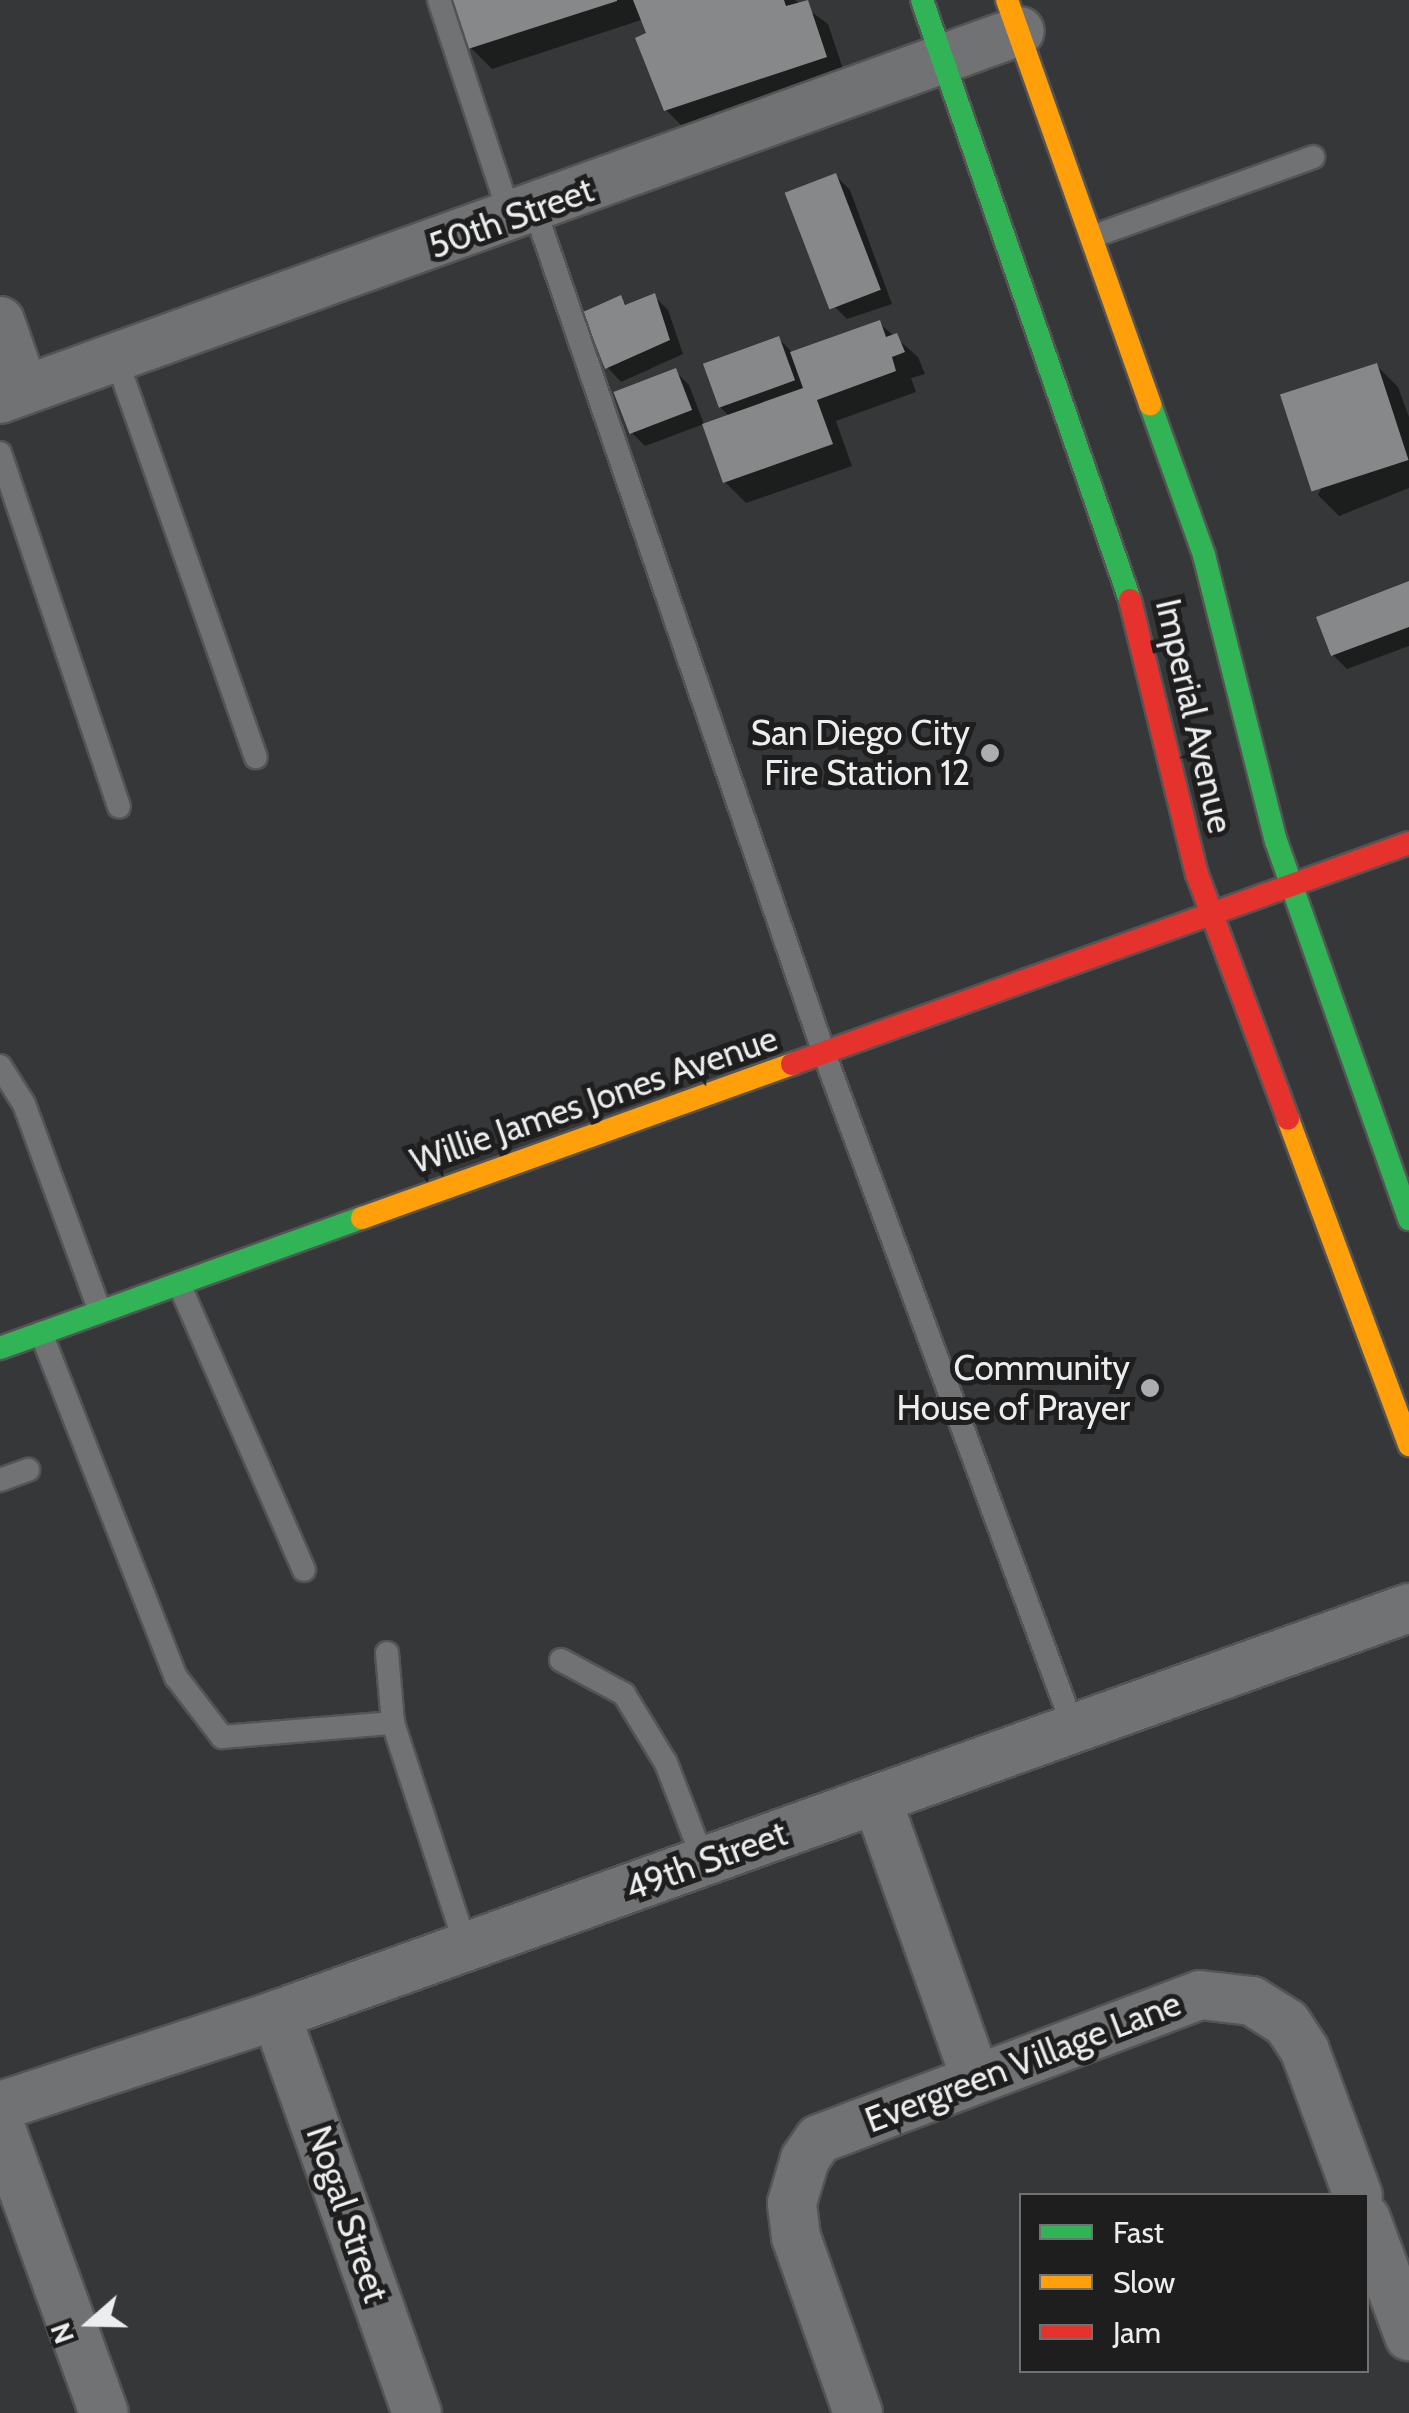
<!DOCTYPE html>
<html>
<head>
<meta charset="utf-8">
<style>
  body { margin:0 }
  #map { position:relative; width:1409px; height:2413px; overflow:hidden; background:#363738; font-family:Cabin,sans-serif }
  div>[style] { position:absolute }
  .shadow>* { inset:0; background:#0007 }
  .building>* { inset:0; background:#878889; transform-origin:0 0 }
  .roads { filter:drop-shadow(2px 0 #545455) drop-shadow(-2px 0 #545455) drop-shadow(0 2px #545455) drop-shadow(0 -2px #545455) }
  .lane>* { height:22px; margin:-11px; padding:0 11px; transform-origin:11px; border-radius:11px; background:#717273 }
  .street>* { height:48px; margin:-24px; padding:0 24px; transform-origin:24px; border-radius:24px; background:#717273 }
  .fast>* { height:22px; margin:-11px; padding:0 11px; transform-origin:11px; border-radius:11px; background:#30b455 }
  .slow>* { height:22px; margin:-11px; padding:0 11px; transform-origin:11px; border-radius:11px; background:#ff9f0a }
  .jam>* { height:22px; margin:-11px; padding:0 11px; transform-origin:11px; border-radius:11px; background:#e5322d }
  .dots>* { width:28px; height:28px; translate:-50% -50%; box-sizing:border-box; border:5px solid #1e1e1f; border-radius:50% }
  span { translate:-50% -50%; white-space:nowrap; text-align:center; line-height:1.15; -webkit-text-stroke:10px #1e1e1f; paint-order:stroke }
  .street-label { font-size:35px; color:#ecedee }
  .poi-label { font-size:35px; color:#ecedee }
  .right { translate:-100% -50%; text-align:right }
  .legend { position:absolute; left:1019px; top:2193px; width:350px; height:180px; box-sizing:border-box; background:#1e1e1f; border:2px solid #707172; margin:0; padding:12px 18px; list-style:none; font-size:30px; color:#ecedee }
  .legend li { display:flex; align-items:center; gap:20px; height:50px }
  .legend b { width:50px; border:2px solid #707172 }
  .north { position:absolute; left:40px; top:2273px; width:100px; height:100px; -webkit-text-stroke:8px #1e1e1f; paint-order:stroke; rotate:250deg; font-size:28px; font-weight:700; line-height:40px; text-align:center; color:#ecedee }
  .north::after { content:''; display:block; margin:auto; width:35px; height:45px; background:#ecedee; clip-path:polygon(50% 0,100% 100%,50% 72%,0 100%) }
</style>
</head>
<body>
<div id="map">
  <div class="shadow">
    <div style="clip-path:polygon(454px 0,795px 0,828px 24px,846px 78px,687px 131px,666px 110px,644px 19px,492px 69px,471px 48px)"></div>
    <div style="clip-path:polygon(836px 176px,850px 190px,892px 304px,847px 319px,833px 305px)"></div>
    <div style="clip-path:polygon(654px 296px,668px 310px,683px 354px,621px 382px,607px 367px,620px 298px,628px 306px)"></div>
    <div style="clip-path:polygon(879px 323px,918px 357px,925px 374px,911px 378px,916px 392px,836px 421px,852px 466px,746px 503px,725px 482px,730px 417px,719px 406px,779px 339px,793px 353px)"></div>
    <div style="clip-path:polygon(1377px 366px,1398px 387px,1409px 417px,1409px 488px,1339px 516px,1318px 495px)"></div>
    <div style="clip-path:polygon(675px 371px,689px 385px,704px 424px,645px 446px,631px 432px)"></div>
    <div style="clip-path:polygon(1409px 584px,1409px 646px,1347px 669px,1333px 655px)"></div>
  </div>
  <div class="building">
    <div style="clip-path:polygon(452px 0,617px 0,617px 1px,468px 49px)"></div>
    <div style="clip-path:polygon(633px 0,784px 0,786px 6px,808px 0,827px 57px,664px 111px,635px 38px,646px 33px)"></div>
    <div style="left:836px;top:173px;width:125px;height:55px;rotate:69deg"></div>
    <div style="clip-path:polygon(655px 293px,670px 340px,605px 369px,583px 312px,621px 295px,625px 305px)"></div>
    <div style="clip-path:polygon(880px 320px,886px 337px,897px 333px,905px 352px,892px 357px,896px 371px,817px 400px,833px 444px,723px 483px,702px 424px,803px 388px,790px 352px)"></div>
    <div style="left:779px;top:336px;width:47px;height:81px;rotate:70deg"></div>
    <div style="left:1377px;top:363px;width:102px;height:102px;rotate:72deg"></div>
    <div style="left:676px;top:368px;width:45px;height:67px;rotate:69deg"></div>
    <div style="clip-path:polygon(1409px 581px,1409px 627px,1331px 656px,1316px 617px)"></div>
  </div>
  <div class="roads">
    <div class="lane">
      <div style="left:439px;top:0;width:231px;rotate:71.8deg"></div>
      <div style="left:535px;top:210px;width:894px;rotate:71.08deg"></div>
      <div style="left:825px;top:1056px;width:718px;rotate:69.7deg"></div>
      <div style="left:1094px;top:236px;width:233px;rotate:-19.8deg"></div>
      <div style="left:116px;top:358px;width:423px;rotate:70.7deg"></div>
      <div style="left:0;top:453px;width:373px;rotate:71.4deg"></div>
      <div style="left:0;top:1066px;width:45px;rotate:57.7deg"></div>
      <div style="left:24px;top:1104px;width:221px;rotate:69.9deg"></div>
      <div style="left:179px;top:1284px;width:312px;rotate:66.4deg"></div>
      <div style="left:41px;top:1333px;width:370px;rotate:68.6deg"></div>
      <div style="left:176px;top:1677px;width:76px;rotate:52.5deg"></div>
      <div style="left:222px;top:1737px;width:172px;rotate:-4.7deg"></div>
      <div style="left:0;top:1480px;width:30px;rotate:-20deg"></div>
      <div style="left:387px;top:1653px;width:70px;rotate:85.1deg"></div>
      <div style="left:393px;top:1723px;width:236px;rotate:71.9deg"></div>
      <div style="left:561px;top:1660px;width:72px;rotate:28.4deg"></div>
      <div style="left:624px;top:1694px;width:81px;rotate:58.7deg"></div>
      <div style="left:666px;top:1763px;width:106px;rotate:69deg"></div>
    </div>
    <div class="street">
      <div style="left:0;top:321px;width:73px;rotate:70.8deg"></div>
      <div style="left:0;top:399px;width:1084px;rotate:-19.84deg"></div>
      <div style="left:877px;top:1800px;width:294px;rotate:70.5deg"></div>
      <div style="left:276px;top:2015px;width:422px;rotate:70.5deg"></div>
      <div style="left:0;top:2106px;width:291px;rotate:-18.2deg"></div>
      <div style="left:276px;top:2015px;width:1204px;rotate:-19.76deg"></div>
      <div style="left:0;top:2126px;width:305px;rotate:70.1deg"></div>
      <div style="left:1366px;top:2219px;width:125px;rotate:69.8deg"></div>
      <div style="left:858px;top:2413px;width:187px;rotate:-109.4deg"></div>
      <div style="left:796px;top:2237px;width:34px;rotate:-97deg"></div>
      <div style="left:792px;top:2203px;width:46px;rotate:-73.5deg"></div>
      <div style="left:805px;top:2159px;width:24px;rotate:-55deg"></div>
      <div style="left:819px;top:2139px;width:407px;rotate:-20.7deg"></div>
      <div style="left:1200px;top:1995px;width:52px;rotate:6.6deg"></div>
      <div style="left:1252px;top:2001px;width:41px;rotate:32.2deg"></div>
      <div style="left:1287px;top:2023px;width:33px;rotate:57deg"></div>
      <div style="left:1305px;top:2051px;width:154px;rotate:69.9deg"></div>
    </div>
    <div class="fast">
      <div style="left:922px;top:0;width:635px;rotate:70.88deg"></div>
      <div style="left:1150px;top:404px;width:160px;rotate:70.3deg"></div>
      <div style="left:1204px;top:555px;width:295px;rotate:75.9deg"></div>
      <div style="left:1276px;top:841px;width:401px;rotate:70.6deg"></div>
      <div style="left:0;top:1348px;width:385px;rotate:-19.8deg"></div>
    </div>
    <div class="slow">
      <div style="left:1007px;top:0;width:429px;rotate:70.5deg"></div>
      <div style="left:1288px;top:1119px;width:348px;rotate:69.6deg"></div>
      <div style="left:362px;top:1218px;width:457px;rotate:-19.7deg"></div>
    </div>
    <div class="jam">
      <div style="left:1130px;top:600px;width:282px;rotate:76.3deg"></div>
      <div style="left:1197px;top:874px;width:261px;rotate:69.6deg"></div>
      <div style="left:792px;top:1064px;width:655px;rotate:-19.71deg"></div>
    </div>
  </div>
  <div class="dots">
    <div style="left:990px;top:753px;background:#acadae"></div>
    <div style="left:1150px;top:1388px;background:#acadae"></div>
  </div>
  <div class="street-label">
    <span style="left:511px;top:218px;rotate:-20deg">50th Street</span>
    <span style="left:1194px;top:716px;rotate:77deg">Imperial Avenue</span>
    <span style="left:594px;top:1100px;rotate:-19deg">Willie James Jones Avenue</span>
    <span style="left:706px;top:1861px;rotate:-20deg">49th Street</span>
    <span style="left:1023px;top:2062px;rotate:-21deg">Evergreen Village Lane</span>
    <span style="left:347px;top:2214px;rotate:71deg">Nogal Street</span>
  </div>
  <div class="poi-label">
    <span class="right" style="left:970px;top:753px">San Diego City<br>Fire Station 12</span>
    <span class="right" style="left:1130px;top:1388px">Community<br>House of Prayer</span>
  </div>
  <ul class="legend">
  <li><b style="height:12px;background:#30b455"></b>Fast</li>
  <li><b style="height:12px;background:#ff9f0a"></b>Slow</li>
  <li><b style="height:12px;background:#e5322d"></b>Jam</li>
  </ul>
  <div class="north">N</div>
</div>
</body>
</html>
